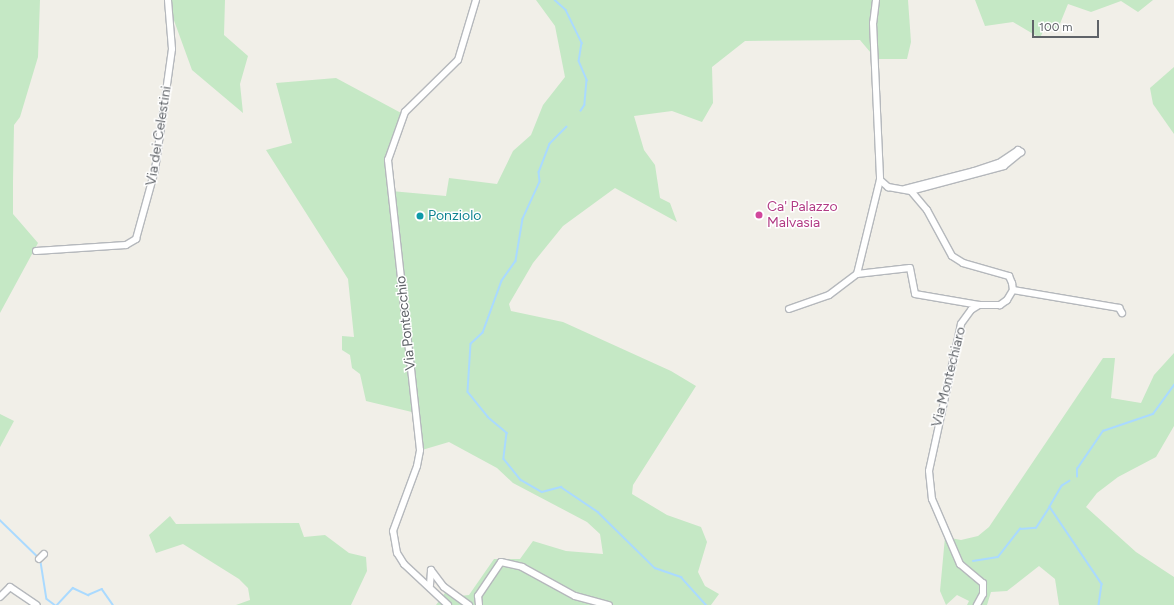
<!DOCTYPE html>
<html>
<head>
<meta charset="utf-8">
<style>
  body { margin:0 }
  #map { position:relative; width:1174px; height:605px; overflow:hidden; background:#f1efe8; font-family:Figtree,sans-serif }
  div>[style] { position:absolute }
  .green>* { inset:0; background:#c5e8c5 }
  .stream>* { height:1.5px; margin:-0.75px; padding:0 0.75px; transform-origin:0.75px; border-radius:0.75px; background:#aadaff }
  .roads { filter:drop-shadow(1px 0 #b5b8bc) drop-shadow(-1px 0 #b5b8bc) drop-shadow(0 1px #b5b8bc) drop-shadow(0 -1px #b5b8bc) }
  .minor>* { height:6px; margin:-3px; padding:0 3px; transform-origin:3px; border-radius:3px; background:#fff }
  .dots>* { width:11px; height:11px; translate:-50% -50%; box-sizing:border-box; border:2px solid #fff; border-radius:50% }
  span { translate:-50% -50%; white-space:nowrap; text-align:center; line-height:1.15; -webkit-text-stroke:3px #fff; paint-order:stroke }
  .street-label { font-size:14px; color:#5f6368 }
  .hotel-label { font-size:14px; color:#b23c85 }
  .left { translate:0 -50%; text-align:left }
  .culture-label { font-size:14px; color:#0d838f }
  .scale { position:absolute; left:1032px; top:20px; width:67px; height:18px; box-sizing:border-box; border:2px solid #5f6368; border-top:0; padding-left:5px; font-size:12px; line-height:14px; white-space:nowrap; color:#5f6368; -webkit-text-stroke:3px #fff; paint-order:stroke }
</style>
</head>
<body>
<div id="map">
  <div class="green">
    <div style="clip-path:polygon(0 0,40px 0,38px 57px,20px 117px,14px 125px,13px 182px,13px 214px,38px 243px,0 313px)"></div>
    <div style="clip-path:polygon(172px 0,225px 0,224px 35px,248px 56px,240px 84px,243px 113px,192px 70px,172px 15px)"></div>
    <div style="clip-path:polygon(536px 0,908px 0,911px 42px,907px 59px,876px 59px,860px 40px,745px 41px,712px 67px,713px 103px,702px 122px,672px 111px,634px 116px,644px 150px,655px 165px,660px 198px,670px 203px,677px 222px,615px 188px,563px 226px,533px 263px,509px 304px,511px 311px,563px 322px,671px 371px,696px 386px,633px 485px,632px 494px,667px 515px,701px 527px,707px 542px,698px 572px,705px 586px,719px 594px,711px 605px,436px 605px,448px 589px,460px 596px,469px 595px,494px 559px,520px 559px,533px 541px,566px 551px,603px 554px,600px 534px,587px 522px,513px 483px,497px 468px,449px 442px,422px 450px,416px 413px,366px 401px,360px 374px,352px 368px,350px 355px,342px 350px,342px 336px,354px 337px,348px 279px,266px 150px,292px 143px,276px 83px,336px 78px,403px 114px,390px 150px,391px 191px,446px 196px,449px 178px,497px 184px,513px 151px,531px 135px,543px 105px,565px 77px,555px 26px)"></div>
    <div style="clip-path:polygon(975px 0,1153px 0,1138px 12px,1121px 1px,1091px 12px,1068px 4px,1057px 31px,1045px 27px,1040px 38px,1013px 22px,985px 26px)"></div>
    <div style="clip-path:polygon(1174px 67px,1174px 134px,1153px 104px,1150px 88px)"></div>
    <div style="clip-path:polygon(1174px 353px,1174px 426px,1156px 457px,1118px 477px,1097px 493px,1086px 507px,1136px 552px,1174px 577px,1174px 605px,1059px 605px,1055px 579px,1039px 566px,1007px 591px,991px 592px,987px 605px,967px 605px,969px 601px,957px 595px,946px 605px,940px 591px,945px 537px,961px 540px,978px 536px,989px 527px,1103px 358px,1115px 358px,1111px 398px,1141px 403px,1154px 375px)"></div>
    <div style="clip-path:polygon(0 414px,14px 421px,0 447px)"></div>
    <div style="clip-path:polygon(170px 516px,176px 524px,299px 523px,304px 537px,325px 535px,349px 553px,366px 557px,367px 571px,351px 605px,236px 605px,250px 600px,248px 588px,239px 579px,183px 544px,156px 553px,149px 535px)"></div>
  </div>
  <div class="stream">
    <div style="left:555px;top:0;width:15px;rotate:42deg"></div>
    <div style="left:566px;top:10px;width:37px;rotate:64deg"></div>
    <div style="left:582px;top:43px;width:18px;rotate:99deg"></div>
    <div style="left:579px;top:61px;width:21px;rotate:67deg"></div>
    <div style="left:587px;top:80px;width:25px;rotate:95deg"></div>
    <div style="left:585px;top:105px;width:7px;rotate:124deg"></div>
    <div style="left:567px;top:127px;width:24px;rotate:135deg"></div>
    <div style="left:550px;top:144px;width:30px;rotate:111deg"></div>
    <div style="left:539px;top:172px;width:10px;rotate:84deg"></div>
    <div style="left:540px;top:182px;width:41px;rotate:114.7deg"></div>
    <div style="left:523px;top:219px;width:43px;rotate:99.5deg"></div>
    <div style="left:516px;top:261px;width:24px;rotate:125deg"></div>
    <div style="left:502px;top:281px;width:55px;rotate:110.1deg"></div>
    <div style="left:483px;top:333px;width:16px;rotate:137deg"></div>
    <div style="left:471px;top:344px;width:48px;rotate:93.6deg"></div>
    <div style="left:468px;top:392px;width:32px;rotate:51deg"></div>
    <div style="left:488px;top:417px;width:25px;rotate:40deg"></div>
    <div style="left:507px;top:433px;width:26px;rotate:97deg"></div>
    <div style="left:504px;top:459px;width:27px;rotate:51deg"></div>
    <div style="left:521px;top:480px;width:24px;rotate:30deg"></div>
    <div style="left:542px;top:492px;width:20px;rotate:-15deg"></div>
    <div style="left:561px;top:487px;width:45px;rotate:34deg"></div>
    <div style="left:598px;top:512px;width:80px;rotate:44.5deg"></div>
    <div style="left:655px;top:568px;width:28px;rotate:19deg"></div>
    <div style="left:681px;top:577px;width:38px;rotate:48deg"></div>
    <div style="left:1077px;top:477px;width:8px;rotate:-90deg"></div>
    <div style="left:1077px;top:469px;width:46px;rotate:-55.6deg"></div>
    <div style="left:1103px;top:431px;width:53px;rotate:-18.8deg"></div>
    <div style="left:1153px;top:414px;width:36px;rotate:-54deg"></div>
    <div style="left:1070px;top:481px;width:9px;rotate:148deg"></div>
    <div style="left:1062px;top:486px;width:24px;rotate:120deg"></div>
    <div style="left:1050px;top:507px;width:93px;rotate:56deg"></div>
    <div style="left:1102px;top:584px;width:21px;rotate:98deg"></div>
    <div style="left:0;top:520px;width:52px;rotate:44.2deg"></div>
    <div style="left:973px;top:561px;width:25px;rotate:-9deg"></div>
    <div style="left:998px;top:557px;width:36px;rotate:-52deg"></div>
    <div style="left:1020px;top:529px;width:16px;rotate:-4deg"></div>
    <div style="left:1036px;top:528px;width:24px;rotate:-57deg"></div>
    <div style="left:41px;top:562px;width:37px;rotate:81deg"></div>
    <div style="left:47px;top:599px;width:10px;rotate:37deg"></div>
    <div style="left:57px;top:605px;width:23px;rotate:-47deg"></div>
    <div style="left:73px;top:588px;width:17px;rotate:25deg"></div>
    <div style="left:88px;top:595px;width:15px;rotate:-23deg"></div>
    <div style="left:102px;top:589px;width:19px;rotate:55deg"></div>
  </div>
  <div class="roads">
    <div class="minor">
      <div style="left:876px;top:0;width:23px;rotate:97deg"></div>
      <div style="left:873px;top:23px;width:157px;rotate:87.4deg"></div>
      <div style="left:880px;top:180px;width:11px;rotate:41deg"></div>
      <div style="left:888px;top:187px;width:23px;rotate:10deg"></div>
      <div style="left:911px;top:191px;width:25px;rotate:50deg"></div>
      <div style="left:927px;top:210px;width:52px;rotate:61.5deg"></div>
      <div style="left:952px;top:256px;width:13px;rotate:32deg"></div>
      <div style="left:963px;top:263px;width:48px;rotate:15.8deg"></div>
      <div style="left:1009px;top:276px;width:8px;rotate:67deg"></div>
      <div style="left:1012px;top:283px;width:7px;rotate:82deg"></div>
      <div style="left:1013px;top:290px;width:12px;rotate:121deg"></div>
      <div style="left:1007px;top:300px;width:9px;rotate:144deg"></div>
      <div style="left:1000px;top:305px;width:21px;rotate:180deg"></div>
      <div style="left:979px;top:305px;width:9px;rotate:148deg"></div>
      <div style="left:971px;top:310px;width:17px;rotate:126deg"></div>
      <div style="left:961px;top:324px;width:150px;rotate:102.3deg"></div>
      <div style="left:929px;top:471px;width:28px;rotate:84deg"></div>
      <div style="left:932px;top:499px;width:71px;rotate:66.7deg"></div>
      <div style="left:960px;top:564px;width:30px;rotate:40deg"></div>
      <div style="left:983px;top:583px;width:11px;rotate:90deg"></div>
      <div style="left:983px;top:594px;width:13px;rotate:119deg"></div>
      <div style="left:905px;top:189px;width:71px;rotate:-14.6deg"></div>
      <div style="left:974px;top:171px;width:26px;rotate:-18deg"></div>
      <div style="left:999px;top:163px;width:23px;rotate:-34deg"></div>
      <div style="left:1018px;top:150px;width:4px;rotate:34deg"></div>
      <div style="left:1021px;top:152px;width:22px;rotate:141deg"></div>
      <div style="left:1004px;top:166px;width:96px;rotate:165deg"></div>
      <div style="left:36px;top:251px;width:90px;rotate:-3.8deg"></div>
      <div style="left:126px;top:245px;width:12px;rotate:-31deg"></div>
      <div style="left:136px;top:239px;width:72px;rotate:-74.6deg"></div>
      <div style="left:155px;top:170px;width:122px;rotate:-82deg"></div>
      <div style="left:172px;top:49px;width:49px;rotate:-94.7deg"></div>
      <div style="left:857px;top:274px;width:97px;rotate:-76.3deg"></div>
      <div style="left:1013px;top:290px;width:108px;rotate:9.6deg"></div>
      <div style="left:1119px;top:308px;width:6px;rotate:59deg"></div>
      <div style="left:789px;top:309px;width:42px;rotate:-19.3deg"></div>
      <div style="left:829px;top:295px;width:35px;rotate:-37deg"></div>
      <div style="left:857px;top:274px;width:53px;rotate:-6.5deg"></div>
      <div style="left:910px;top:268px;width:26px;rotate:79deg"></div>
      <div style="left:915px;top:294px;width:65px;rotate:9.8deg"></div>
      <div style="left:39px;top:559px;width:7px;rotate:-45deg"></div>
      <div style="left:430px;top:585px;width:15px;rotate:-86deg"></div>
      <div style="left:431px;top:570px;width:21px;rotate:53deg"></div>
      <div style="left:444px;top:587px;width:31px;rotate:36deg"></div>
      <div style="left:0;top:597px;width:14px;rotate:-45deg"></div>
      <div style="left:10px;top:587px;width:32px;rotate:34deg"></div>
      <div style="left:448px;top:605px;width:60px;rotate:-137deg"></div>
      <div style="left:404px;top:564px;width:13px;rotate:-122deg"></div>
      <div style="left:397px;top:553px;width:22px;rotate:-100deg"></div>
      <div style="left:393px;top:531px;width:69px;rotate:-69.7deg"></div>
      <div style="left:417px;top:466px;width:16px;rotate:-79deg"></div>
      <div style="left:420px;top:450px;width:292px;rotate:-96.3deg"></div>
      <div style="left:388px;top:160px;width:51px;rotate:-70.5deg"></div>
      <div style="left:405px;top:112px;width:74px;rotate:-44.5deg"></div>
      <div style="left:458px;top:60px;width:63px;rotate:-73.3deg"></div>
      <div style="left:479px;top:605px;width:9px;rotate:-96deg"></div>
      <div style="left:478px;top:596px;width:41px;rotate:-55.9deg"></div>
      <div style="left:501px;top:562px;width:22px;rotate:13deg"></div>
      <div style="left:522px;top:567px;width:60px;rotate:28.7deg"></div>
      <div style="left:575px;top:596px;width:35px;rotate:15deg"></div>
    </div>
  </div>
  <div class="dots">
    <div style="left:759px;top:215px;background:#d1479c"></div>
    <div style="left:420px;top:216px;background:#0f9aa8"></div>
  </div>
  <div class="street-label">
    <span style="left:159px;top:136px;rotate:-81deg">Via dei Celestini</span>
    <span style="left:406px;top:323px;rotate:-96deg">Via Pontecchio</span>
    <span style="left:949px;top:377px;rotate:-76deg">Via Montechiaro</span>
  </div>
  <div class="hotel-label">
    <span class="left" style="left:767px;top:215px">Ca' Palazzo<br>Malvasia</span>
  </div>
  <div class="culture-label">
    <span class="left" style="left:428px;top:216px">Ponziolo</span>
  </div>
  <div class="scale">100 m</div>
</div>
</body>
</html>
